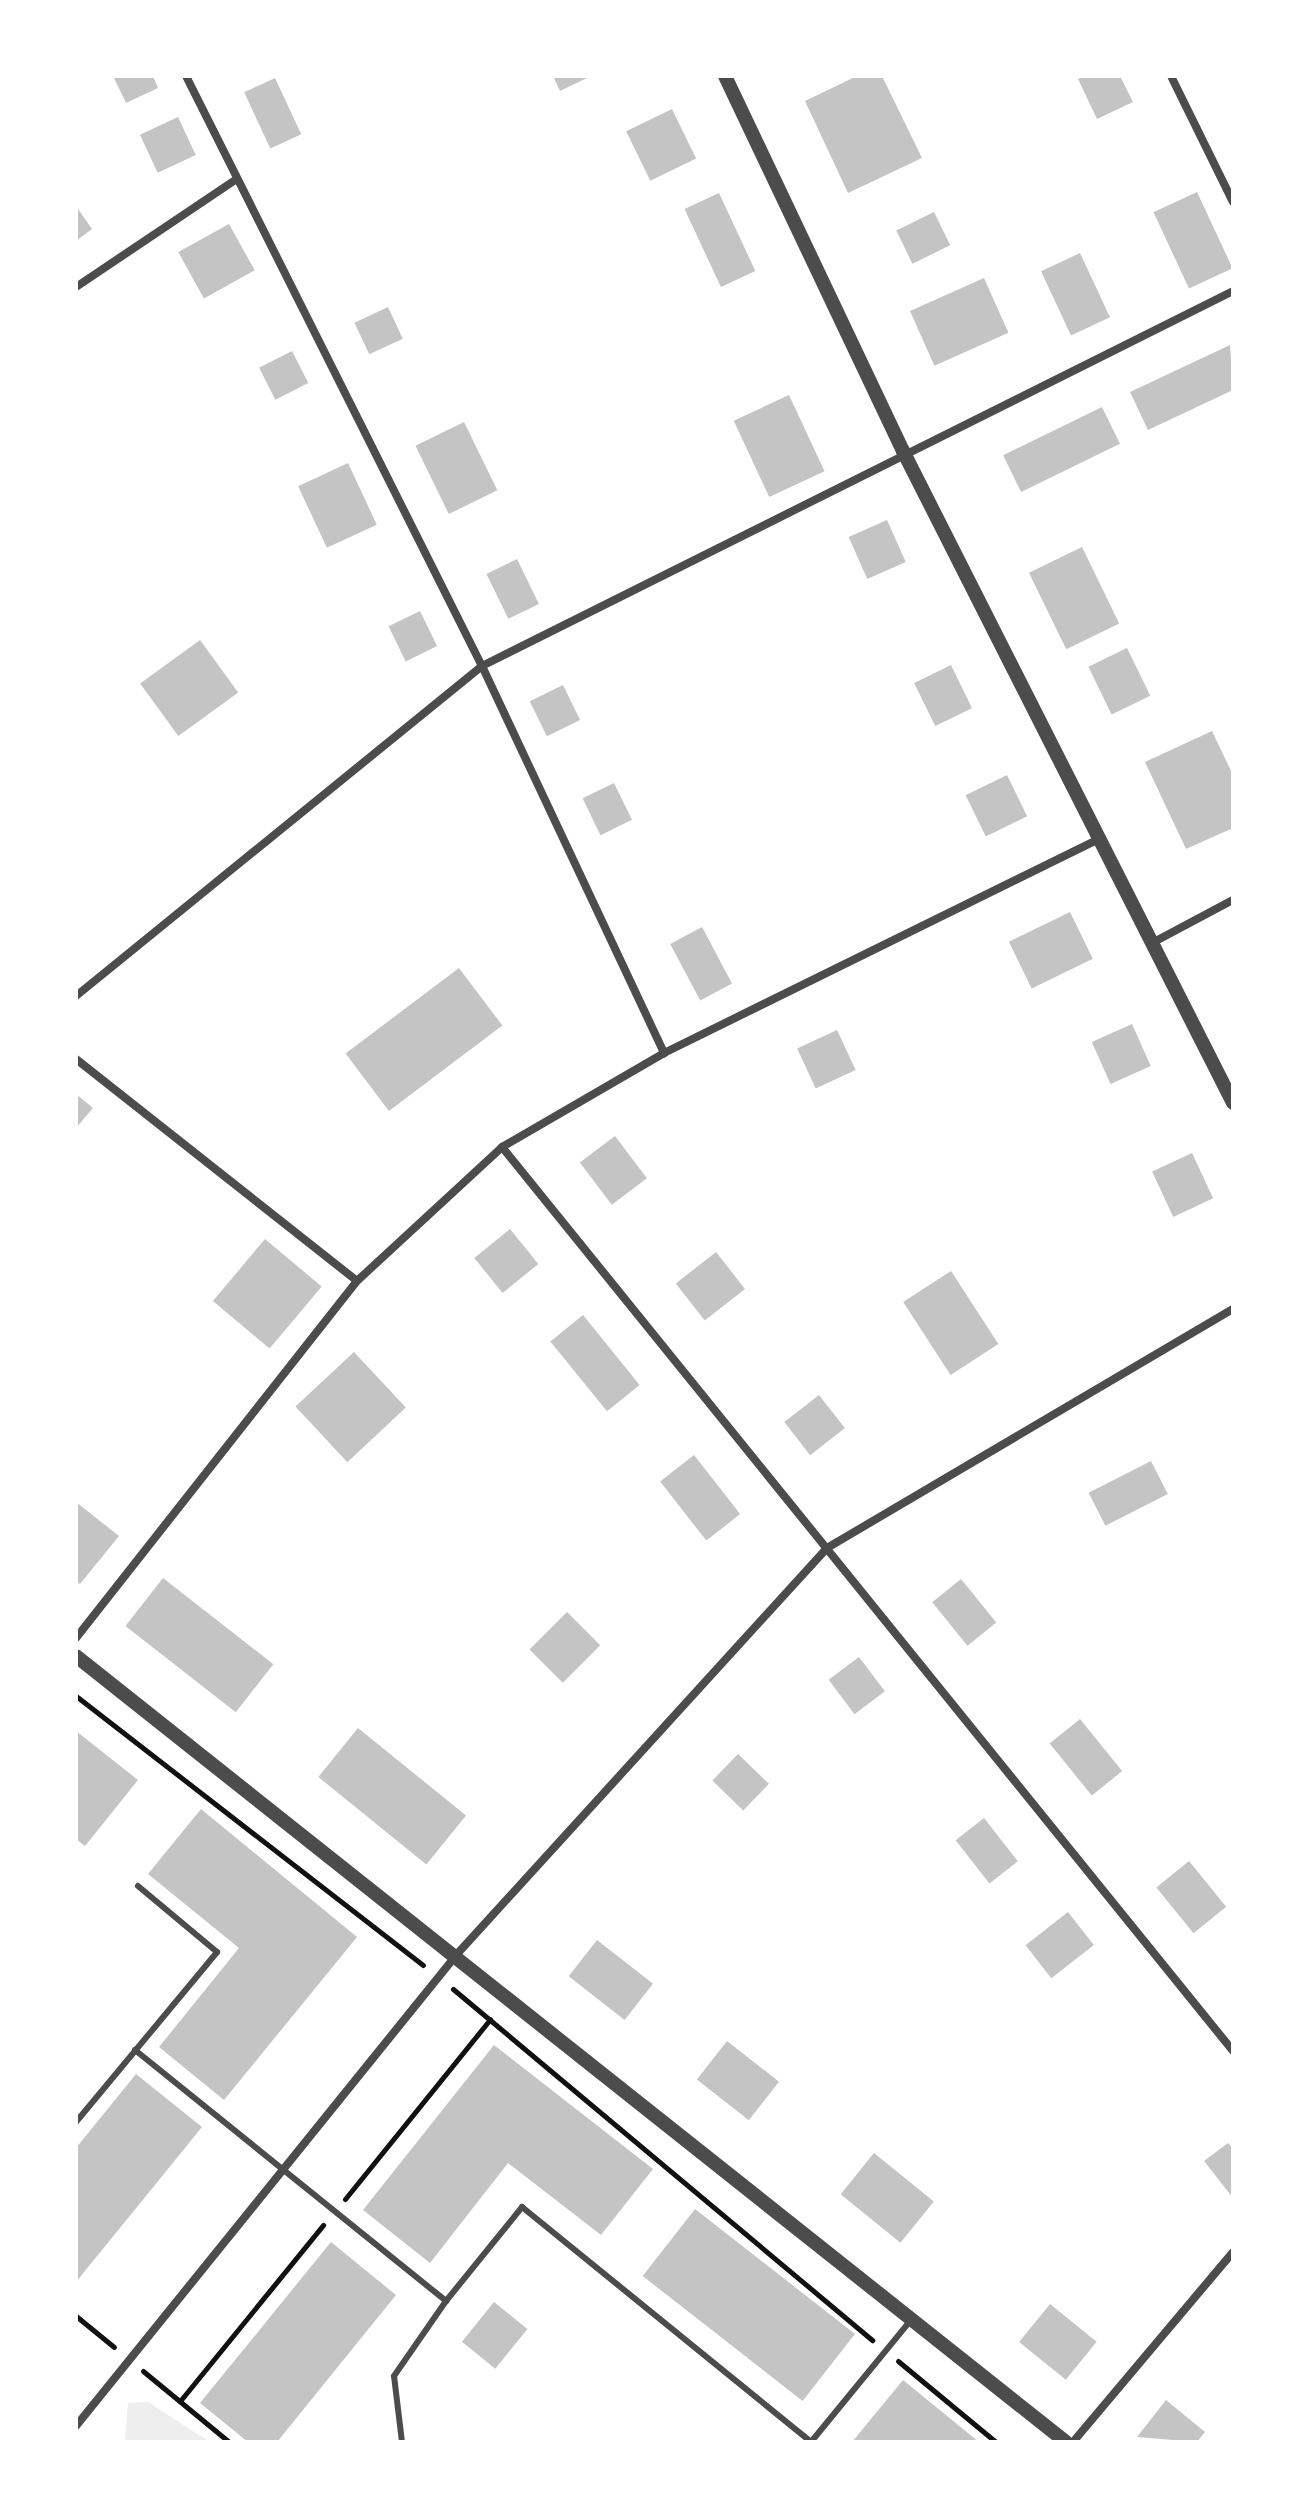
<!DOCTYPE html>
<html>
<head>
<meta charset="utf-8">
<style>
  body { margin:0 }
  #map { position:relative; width:1309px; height:2518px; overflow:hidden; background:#fff; font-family:Bitter,serif }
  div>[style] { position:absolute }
  .green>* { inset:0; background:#eee }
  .building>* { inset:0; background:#c4c4c4; transform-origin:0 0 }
  .path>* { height:5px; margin:-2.5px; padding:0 2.5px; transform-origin:2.5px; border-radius:2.5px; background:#111 }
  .service>* { height:6px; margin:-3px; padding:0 3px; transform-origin:3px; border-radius:3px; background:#4c4c4c }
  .minor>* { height:8px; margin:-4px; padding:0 4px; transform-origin:4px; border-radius:4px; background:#4c4c4c }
  .tertiary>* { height:14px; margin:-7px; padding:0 7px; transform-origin:7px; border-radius:7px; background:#4c4c4c }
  span { translate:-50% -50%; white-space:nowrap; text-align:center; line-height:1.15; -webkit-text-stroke:7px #fff; paint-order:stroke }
  .frame { position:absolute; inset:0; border:78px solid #fff; pointer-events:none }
</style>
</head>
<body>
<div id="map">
  <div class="green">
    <div style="clip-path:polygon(148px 2402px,210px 2442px,125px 2442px,128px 2403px)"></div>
  </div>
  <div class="building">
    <div style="clip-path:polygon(113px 76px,153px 76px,158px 88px,126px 103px)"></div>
    <div style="clip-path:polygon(553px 76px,591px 76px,560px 91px)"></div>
    <div style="clip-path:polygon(857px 76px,882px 76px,922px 158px,848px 193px,805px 101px)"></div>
    <div style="clip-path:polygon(1085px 76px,1120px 76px,1133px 102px,1097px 119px,1078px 79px)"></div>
    <div style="left:275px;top:78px;width:62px;height:34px;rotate:65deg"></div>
    <div style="left:672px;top:109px;width:55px;height:51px;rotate:64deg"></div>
    <div style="left:178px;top:117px;width:42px;height:42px;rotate:65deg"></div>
    <div style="left:1197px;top:192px;width:84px;height:48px;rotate:65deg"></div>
    <div style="left:719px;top:193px;width:86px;height:38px;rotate:65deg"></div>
    <div style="clip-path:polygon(76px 206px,92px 229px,76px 241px)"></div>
    <div style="left:934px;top:212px;width:37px;height:42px;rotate:64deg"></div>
    <div style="left:229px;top:224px;width:53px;height:58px;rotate:61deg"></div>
    <div style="left:1080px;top:253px;width:71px;height:43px;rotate:65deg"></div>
    <div style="left:984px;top:278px;width:60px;height:81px;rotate:66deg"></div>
    <div style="left:388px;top:307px;width:35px;height:37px;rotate:65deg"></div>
    <div style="clip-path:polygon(1230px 345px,1233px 390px,1148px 430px,1130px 392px)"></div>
    <div style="left:292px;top:351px;width:36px;height:37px;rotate:63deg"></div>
    <div style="left:789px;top:395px;width:84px;height:61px;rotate:65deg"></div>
    <div style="left:1102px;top:407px;width:41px;height:110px;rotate:64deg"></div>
    <div style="left:464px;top:422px;width:76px;height:54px;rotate:64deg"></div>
    <div style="left:348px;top:463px;width:68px;height:55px;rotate:65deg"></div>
    <div style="left:887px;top:520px;width:46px;height:42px;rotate:66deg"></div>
    <div style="left:1082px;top:547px;width:85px;height:59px;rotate:64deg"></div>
    <div style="left:517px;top:559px;width:50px;height:34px;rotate:64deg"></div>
    <div style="left:420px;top:611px;width:39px;height:35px;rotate:64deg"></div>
    <div style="left:200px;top:640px;width:65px;height:74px;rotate:54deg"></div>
    <div style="left:1127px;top:648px;width:53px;height:43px;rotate:64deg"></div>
    <div style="left:951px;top:665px;width:48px;height:41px;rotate:64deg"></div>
    <div style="left:563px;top:685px;width:39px;height:37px;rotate:64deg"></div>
    <div style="clip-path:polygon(1212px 731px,1233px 775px,1233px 828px,1186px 849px,1145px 762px)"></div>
    <div style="left:1007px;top:775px;width:46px;height:46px;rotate:64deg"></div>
    <div style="left:614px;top:783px;width:41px;height:35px;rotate:64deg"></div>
    <div style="left:1070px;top:912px;width:52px;height:68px;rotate:64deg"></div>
    <div style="left:702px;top:927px;width:64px;height:36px;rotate:62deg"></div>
    <div style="left:459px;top:968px;width:72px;height:142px;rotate:53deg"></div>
    <div style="left:1132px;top:1024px;width:46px;height:44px;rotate:66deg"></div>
    <div style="left:837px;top:1030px;width:44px;height:44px;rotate:65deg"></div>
    <div style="clip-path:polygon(76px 1094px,93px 1108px,76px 1128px)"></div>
    <div style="left:615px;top:1136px;width:53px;height:44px;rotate:53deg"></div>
    <div style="left:1192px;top:1153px;width:50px;height:44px;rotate:65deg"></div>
    <div style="left:510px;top:1229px;width:45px;height:46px;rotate:51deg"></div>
    <div style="left:265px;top:1239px;width:74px;height:81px;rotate:40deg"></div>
    <div style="left:716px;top:1252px;width:47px;height:51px;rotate:52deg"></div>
    <div style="left:951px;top:1271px;width:87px;height:57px;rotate:57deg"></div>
    <div style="left:583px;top:1315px;width:90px;height:42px;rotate:51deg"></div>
    <div style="left:354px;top:1352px;width:76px;height:80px;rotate:47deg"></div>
    <div style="left:819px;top:1395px;width:42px;height:44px;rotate:52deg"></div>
    <div style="left:694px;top:1455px;width:75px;height:43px;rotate:52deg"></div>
    <div style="left:1151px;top:1461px;width:37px;height:70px;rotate:63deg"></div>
    <div style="clip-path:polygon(76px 1502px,119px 1536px,80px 1584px,76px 1581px)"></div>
    <div style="left:163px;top:1578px;width:140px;height:61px;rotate:38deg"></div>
    <div style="left:961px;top:1579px;width:56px;height:37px;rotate:51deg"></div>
    <div style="left:567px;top:1612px;width:47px;height:53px;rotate:45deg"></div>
    <div style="left:859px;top:1657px;width:43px;height:38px;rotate:53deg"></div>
    <div style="left:1080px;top:1719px;width:67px;height:39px;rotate:51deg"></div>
    <div style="left:358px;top:1728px;width:139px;height:63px;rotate:39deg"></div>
    <div style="clip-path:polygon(76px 1731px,138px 1780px,85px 1846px,76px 1839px)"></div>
    <div style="left:738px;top:1754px;width:43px;height:37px;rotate:44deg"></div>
    <div style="clip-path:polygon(201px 1809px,357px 1937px,224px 2100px,159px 2047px,239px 1948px,148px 1874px)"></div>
    <div style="left:984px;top:1818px;width:55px;height:36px;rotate:52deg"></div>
    <div style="left:1189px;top:1861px;width:59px;height:42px;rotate:51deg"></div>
    <div style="left:1068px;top:1912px;width:42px;height:54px;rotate:52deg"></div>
    <div style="left:597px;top:1940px;width:71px;height:46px;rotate:38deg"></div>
    <div style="left:727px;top:2041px;width:66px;height:49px;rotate:38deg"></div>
    <div style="clip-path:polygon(494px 2045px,653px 2169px,601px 2235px,508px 2163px,430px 2263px,363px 2210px)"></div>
    <div style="clip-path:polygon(136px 2074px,202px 2127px,76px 2282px,76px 2148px)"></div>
    <div style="clip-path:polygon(1228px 2143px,1233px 2149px,1233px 2198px,1204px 2161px)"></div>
    <div style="left:874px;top:2153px;width:77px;height:53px;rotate:39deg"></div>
    <div style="left:695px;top:2209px;width:203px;height:85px;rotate:38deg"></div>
    <div style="clip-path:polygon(331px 2242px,396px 2295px,277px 2442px,248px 2442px,200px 2403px)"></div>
    <div style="left:494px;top:2302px;width:43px;height:51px;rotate:39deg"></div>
    <div style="left:1050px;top:2304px;width:60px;height:49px;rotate:39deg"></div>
    <div style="clip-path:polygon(903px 2380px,979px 2442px,852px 2442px)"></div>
    <div style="clip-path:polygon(1166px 2400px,1205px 2432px,1197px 2442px,1137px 2437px)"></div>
  </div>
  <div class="path">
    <div style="left:76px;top:1696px;width:439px;rotate:37.8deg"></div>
    <div style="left:453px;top:1989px;width:547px;rotate:39.95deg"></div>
    <div style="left:345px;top:2199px;width:231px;rotate:-51.1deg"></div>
    <div style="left:76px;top:2316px;width:49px;rotate:39.2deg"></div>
    <div style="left:898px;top:2361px;width:127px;rotate:39.6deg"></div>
    <div style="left:143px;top:2371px;width:112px;rotate:39.5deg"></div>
    <div style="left:180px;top:2401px;width:227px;rotate:-50.9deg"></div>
  </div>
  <div class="service">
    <div style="left:135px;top:2050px;width:400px;rotate:38.9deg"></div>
    <div style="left:446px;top:2301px;width:121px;rotate:-51deg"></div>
    <div style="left:522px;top:2207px;width:372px;rotate:39.1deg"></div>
    <div style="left:76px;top:2122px;width:221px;rotate:-50.3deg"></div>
    <div style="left:217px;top:1952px;width:103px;rotate:-140.1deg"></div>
    <div style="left:402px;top:2442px;width:66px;rotate:-96.9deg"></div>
    <div style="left:394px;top:2376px;width:91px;rotate:-55.3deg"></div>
    <div style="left:811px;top:2442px;width:156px;rotate:-50.7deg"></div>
  </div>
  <div class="minor">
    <div style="left:186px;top:76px;width:660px;rotate:63.36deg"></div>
    <div style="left:482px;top:666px;width:428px;rotate:64.8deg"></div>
    <div style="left:1171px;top:76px;width:140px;rotate:63.8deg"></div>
    <div style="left:76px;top:287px;width:190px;rotate:-33.9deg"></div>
    <div style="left:1152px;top:943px;width:92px;rotate:-28deg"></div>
    <div style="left:76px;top:996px;width:523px;rotate:-39.1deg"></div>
    <div style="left:482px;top:666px;width:839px;rotate:-26.53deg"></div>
    <div style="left:76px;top:1059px;width:358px;rotate:38.3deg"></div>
    <div style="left:502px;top:1147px;width:1163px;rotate:51.04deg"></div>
    <div style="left:76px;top:1638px;width:454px;rotate:-51.8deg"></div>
    <div style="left:357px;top:1281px;width:197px;rotate:-42.7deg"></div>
    <div style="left:502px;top:1147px;width:187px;rotate:-30.1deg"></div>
    <div style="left:664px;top:1053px;width:485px;rotate:-26.2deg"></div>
    <div style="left:76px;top:2426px;width:608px;rotate:-51.08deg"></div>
    <div style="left:458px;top:1953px;width:548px;rotate:-47.66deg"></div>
    <div style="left:827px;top:1548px;width:471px;rotate:-30.5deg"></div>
    <div style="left:1073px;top:2442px;width:248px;rotate:-49.9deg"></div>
  </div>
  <div class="tertiary">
    <div style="left:725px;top:76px;width:415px;rotate:64.6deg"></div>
    <div style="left:903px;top:451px;width:731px;rotate:63.15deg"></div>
    <div style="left:76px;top:1656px;width:1264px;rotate:38.45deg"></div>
  </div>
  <div class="frame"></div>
</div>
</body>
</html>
